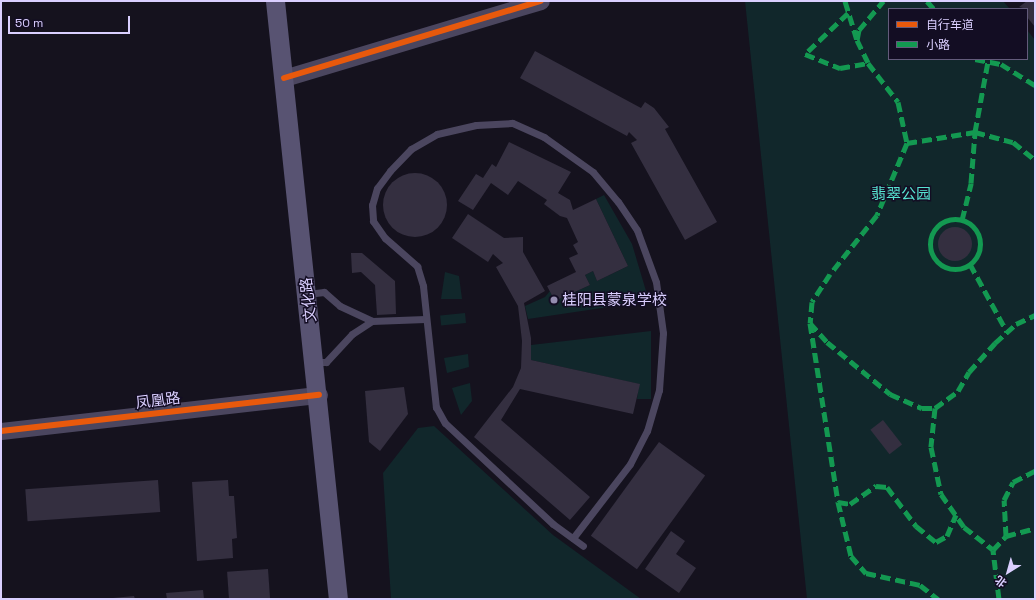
<!DOCTYPE html>
<html>
<head>
<meta charset="utf-8">
<style>
  body { margin:0 }
  #map { position:relative; width:1036px; height:600px; overflow:hidden; background:#15121e; font-family:"Space Grotesk","Noto Sans SC",sans-serif }
  div>[style] { position:absolute }
  .green>* { inset:0; background:#11272b; transform-origin:0 0 }
  .building>* { inset:0; background:#342f40; transform-origin:0 0 }
  .round { border-radius:50% }
  .service>* { height:7px; margin:-3.5px; padding:0 3.5px; transform-origin:3.5px; border-radius:3.5px; background:#4b465f }
  .tertiary>* { height:17px; margin:-8.5px; padding:0 8.5px; transform-origin:8.5px; border-radius:8.5px; background:#4b465f }
  .secondary>* { height:19px; margin:-9.5px; padding:0 9.5px; transform-origin:9.5px; border-radius:9.5px; background:#585372 }
  .quiet>* { height:5px; margin-top:-2.5px; transform-origin:0; background:repeating-linear-gradient(90deg,#139951 0 10px,transparent 0 15px) }
  .quiet>.ring { margin:-2.5px; padding:0; box-sizing:content-box; background:none; border:5px solid #139951; border-radius:50% }
  .cycleway>* { height:6px; margin:-3px; padding:0 3px; transform-origin:3px; border-radius:3px; background:#e8590c }
  .dots>* { width:11px; height:11px; translate:-50% -50%; box-sizing:border-box; border:2px solid #130d23; border-radius:50% }
  span { translate:-50% -50%; white-space:nowrap; text-align:center; line-height:1.15; -webkit-text-stroke:3px #130d23; paint-order:stroke }
  .park-label { font-size:15px; color:#57e3d1 }
  .street-label { font-size:15px; color:#dacfff }
  .poi-label { font-size:15px; color:#dacfff }
  .left { translate:0 -50%; text-align:left }
  .frame { position:absolute; inset:0; border:2px solid #dacfff; pointer-events:none }
  .legend { position:absolute; left:888px; top:8px; width:140px; height:52px; box-sizing:border-box; background:#130d23; border:1px solid #635b7b; margin:0; padding:5px 7px; list-style:none; font-size:12px; color:#dacfff }
  .legend li { display:flex; align-items:center; gap:8px; height:20px }
  .legend b { width:20px; border:1px solid #635b7b }
  .north { position:absolute; left:988px; top:552px; width:40px; height:40px; -webkit-text-stroke:3px #130d23; paint-order:stroke; rotate:217deg; font-size:11px; font-weight:700; line-height:16px; text-align:center; color:#dacfff }
  .north::after { content:''; display:block; margin:auto; width:14px; height:18px; background:#dacfff; clip-path:polygon(50% 0,100% 100%,50% 72%,0 100%) }
  .scale { position:absolute; left:8px; top:16px; width:122px; height:18px; box-sizing:border-box; border:2px solid #dacfff; border-top:0; padding-left:5px; font-size:12px; line-height:14px; white-space:nowrap; color:#dacfff; -webkit-text-stroke:3px #130d23; paint-order:stroke }
</style>
</head>
<body>
<div id="map">
  <div class="green">
    <div style="clip-path:polygon(745px 1px,1003px 1px,1010px 9px,889px 9px,889px 59px,1027px 59px,1027px 30px,1035px 40px,1035px 599px,807px 599px)"></div>
    <div style="clip-path:polygon(604px 195px,632px 244px,649px 301px,528px 319px,525px 306px,545px 297px,550px 291px,555px 301px,590px 285px,585px 275px,593px 271px,597px 281px,628px 266px,596px 199px)"></div>
    <div style="clip-path:polygon(445px 272px,459px 276px,462px 299px,441px 299px)"></div>
    <div style="left:465px;top:313px;width:10px;height:25px;rotate:84deg"></div>
    <div style="clip-path:polygon(651px 331px,651px 399px,637px 399px,639px 384px,531px 360px,531px 345px)"></div>
    <div style="clip-path:polygon(468px 354px,469px 367px,447px 373px,444px 358px)"></div>
    <div style="clip-path:polygon(470px 383px,472px 401px,461px 415px,452px 388px)"></div>
    <div style="clip-path:polygon(434px 426px,553px 535px,641px 599px,391px 599px,383px 473px,418px 428px)"></div>
  </div>
  <div class="building">
    <div style="clip-path:polygon(1027px 1px,1035px 1px,1035px 27px,1027px 17px,1027px 9px,1019px 7px)"></div>
    <div style="clip-path:polygon(535px 51px,641px 108px,645px 102px,654px 108px,669px 127px,665px 129px,717px 222px,685px 240px,631px 143px,637px 140px,629px 132px,627px 136px,520px 78px)"></div>
    <div style="clip-path:polygon(509px 142px,571px 172px,558px 193px,570px 200px,573px 210px,596px 199px,628px 266px,597px 281px,593px 271px,585px 275px,590px 285px,555px 301px,547px 286px,576px 272px,569px 258px,578px 254px,573px 245px,578px 242px,567px 218px,560px 216px,544px 204px,547px 200px,518px 181px,508px 195px,491px 183px,473px 210px,458px 201px,476px 174px,483px 178px,492px 164px,496px 167px)"></div>
    <div class="round" style="left:383px;top:173px;width:64px;height:64px"></div>
    <div style="clip-path:polygon(468px 214px,504px 238px,523px 237px,523px 252px,545px 291px,524px 303px,531px 338px,531px 360px,640px 384px,633px 414px,520px 389px,501px 420px,590px 497px,570px 520px,474px 437px,513px 387px,521px 368px,522px 341px,518px 306px,496px 267px,503px 263px,493px 254px,488px 262px,452px 238px)"></div>
    <div class="round" style="left:938px;top:227px;width:34px;height:34px"></div>
    <div style="clip-path:polygon(351px 253px,362px 253px,395px 281px,396px 314px,377px 315px,375px 285px,361px 272px,352px 273px)"></div>
    <div style="clip-path:polygon(404px 387px,408px 414px,380px 451px,369px 442px,365px 391px)"></div>
    <div style="left:883px;top:420px;width:31px;height:16px;rotate:52deg"></div>
    <div style="left:659px;top:442px;width:57px;height:116px;rotate:36deg"></div>
    <div style="left:158px;top:480px;width:32px;height:133px;rotate:86deg"></div>
    <div style="clip-path:polygon(228px 480px,229px 496px,234px 496px,237px 538px,232px 539px,233px 558px,197px 561px,192px 482px)"></div>
    <div style="clip-path:polygon(671px 531px,685px 541px,676px 554px,696px 568px,679px 593px,645px 569px)"></div>
    <div style="left:268px;top:569px;width:30px;height:41px;rotate:86deg"></div>
    <div style="clip-path:polygon(203px 590px,204px 599px,167px 599px,166px 593px)"></div>
    <div style="clip-path:polygon(134px 596px,135px 599px,113px 599px,113px 598px)"></div>
  </div>
  <div class="service">
    <div style="left:307px;top:294px;width:17px;rotate:-7deg"></div>
    <div style="left:324px;top:292px;width:21px;rotate:41deg"></div>
    <div style="left:340px;top:306px;width:35px;rotate:25deg"></div>
    <div style="left:372px;top:321px;width:53px;rotate:-2.2deg"></div>
    <div style="left:315px;top:362px;width:11px"></div>
    <div style="left:326px;top:362px;width:38px;rotate:-47deg"></div>
    <div style="left:352px;top:334px;width:24px;rotate:-33deg"></div>
    <div style="left:573px;top:538px;width:93px;rotate:-52.4deg"></div>
    <div style="left:630px;top:464px;width:37px;rotate:-63deg"></div>
    <div style="left:647px;top:431px;width:43px;rotate:-73.7deg"></div>
    <div style="left:659px;top:390px;width:57px;rotate:-86deg"></div>
    <div style="left:663px;top:333px;width:51px;rotate:-97.8deg"></div>
    <div style="left:656px;top:282px;width:55px;rotate:-110.1deg"></div>
    <div style="left:637px;top:230px;width:34px;rotate:-124deg"></div>
    <div style="left:618px;top:202px;width:39px;rotate:-130deg"></div>
    <div style="left:593px;top:172px;width:60px;rotate:-144.5deg"></div>
    <div style="left:544px;top:137px;width:35px;rotate:-156deg"></div>
    <div style="left:512px;top:123px;width:36px;rotate:177deg"></div>
    <div style="left:476px;top:125px;width:40px;rotate:167deg"></div>
    <div style="left:437px;top:134px;width:30px;rotate:150deg"></div>
    <div style="left:411px;top:149px;width:30px;rotate:134deg"></div>
    <div style="left:390px;top:171px;width:21px;rotate:127deg"></div>
    <div style="left:377px;top:188px;width:18px;rotate:106deg"></div>
    <div style="left:372px;top:205px;width:16px;rotate:86deg"></div>
    <div style="left:373px;top:221px;width:21px;rotate:55deg"></div>
    <div style="left:385px;top:238px;width:43px;rotate:41.2deg"></div>
    <div style="left:417px;top:266px;width:21px;rotate:73deg"></div>
    <div style="left:423px;top:286px;width:122px;rotate:83.9deg"></div>
    <div style="left:436px;top:407px;width:18px;rotate:61deg"></div>
    <div style="left:445px;top:423px;width:148px;rotate:43.1deg"></div>
    <div style="left:553px;top:524px;width:37px;rotate:36deg"></div>
  </div>
  <div class="tertiary">
    <div style="left:284px;top:78px;width:268px;rotate:-16.7deg"></div>
    <div style="left:1px;top:431px;width:320px;rotate:-6.5deg"></div>
  </div>
  <div class="secondary">
    <div style="left:275px;top:1px;width:601px;rotate:83.99deg"></div>
  </div>
  <div class="quiet">
    <div style="left:845px;top:1px;width:41px;rotate:72.9deg"></div>
    <div style="left:857px;top:40px;width:25px;rotate:64deg"></div>
    <div style="left:868px;top:63px;width:49px;rotate:52.4deg"></div>
    <div style="left:898px;top:102px;width:42px;rotate:77.6deg"></div>
    <div style="left:907px;top:143px;width:69px;rotate:-9.2deg"></div>
    <div style="left:975px;top:132px;width:39px;rotate:15deg"></div>
    <div style="left:1013px;top:142px;width:28px;rotate:39deg"></div>
    <div style="left:927px;top:1px;width:11px;rotate:49deg"></div>
    <div style="left:848px;top:13px;width:59px;rotate:136.4deg"></div>
    <div style="left:805px;top:54px;width:38px;rotate:22deg"></div>
    <div style="left:840px;top:68px;width:28px;rotate:-10deg"></div>
    <div style="left:857px;top:40px;width:10px;rotate:-79deg"></div>
    <div style="left:859px;top:30px;width:38px;rotate:-50deg"></div>
    <div style="left:975px;top:59px;width:26px;rotate:11deg"></div>
    <div style="left:1001px;top:64px;width:40px;rotate:32deg"></div>
    <div style="left:907px;top:143px;width:78px;rotate:112.6deg"></div>
    <div style="left:877px;top:215px;width:75px;rotate:128.5deg"></div>
    <div style="left:830px;top:274px;width:33px;rotate:123deg"></div>
    <div style="left:812px;top:302px;width:21px;rotate:95deg"></div>
    <div style="left:810px;top:323px;width:181px;rotate:81.1deg"></div>
    <div style="left:838px;top:502px;width:56px;rotate:76.5deg"></div>
    <div style="left:851px;top:556px;width:23px;rotate:49deg"></div>
    <div style="left:866px;top:573px;width:55px;rotate:12.5deg"></div>
    <div style="left:920px;top:585px;width:23px;rotate:38deg"></div>
    <div class="ring" style="left:930px;top:219px;width:45px;height:45px"></div>
    <div style="left:962px;top:220px;width:38px;rotate:-76deg"></div>
    <div style="left:971px;top:183px;width:51px;rotate:-85.5deg"></div>
    <div style="left:975px;top:132px;width:72px;rotate:-79.6deg"></div>
    <div style="left:970px;top:264px;width:77px;rotate:61.4deg"></div>
    <div style="left:810px;top:323px;width:25px;rotate:48deg"></div>
    <div style="left:827px;top:342px;width:82px;rotate:39.5deg"></div>
    <div style="left:890px;top:394px;width:35px;rotate:24deg"></div>
    <div style="left:922px;top:408px;width:13px"></div>
    <div style="left:935px;top:408px;width:29px;rotate:-36deg"></div>
    <div style="left:958px;top:391px;width:22px;rotate:-60deg"></div>
    <div style="left:969px;top:372px;width:39px;rotate:-48deg"></div>
    <div style="left:995px;top:343px;width:28px;rotate:-42deg"></div>
    <div style="left:1016px;top:324px;width:21px;rotate:-25deg"></div>
    <div style="left:935px;top:408px;width:39px;rotate:96deg"></div>
    <div style="left:931px;top:447px;width:48px;rotate:78deg"></div>
    <div style="left:941px;top:494px;width:40px;rotate:55.1deg"></div>
    <div style="left:964px;top:527px;width:37px;rotate:38deg"></div>
    <div style="left:838px;top:502px;width:12px;rotate:9deg"></div>
    <div style="left:850px;top:504px;width:32px;rotate:-35deg"></div>
    <div style="left:876px;top:486px;width:11px;rotate:5deg"></div>
    <div style="left:887px;top:487px;width:49px;rotate:53.4deg"></div>
    <div style="left:916px;top:526px;width:26px;rotate:39deg"></div>
    <div style="left:936px;top:542px;width:13px;rotate:-29deg"></div>
    <div style="left:947px;top:536px;width:23px;rotate:-67deg"></div>
    <div style="left:1006px;top:536px;width:36px;rotate:-93deg"></div>
    <div style="left:1004px;top:500px;width:20px;rotate:-63deg"></div>
    <div style="left:1013px;top:482px;width:25px;rotate:-27deg"></div>
    <div style="left:999px;top:599px;width:49px;rotate:-97deg"></div>
    <div style="left:993px;top:550px;width:19px;rotate:-47deg"></div>
    <div style="left:1006px;top:536px;width:30px;rotate:-15deg"></div>
  </div>
  <div class="cycleway">
    <div style="left:284px;top:78px;width:268px;rotate:-16.7deg"></div>
    <div style="left:1px;top:431px;width:320px;rotate:-6.5deg"></div>
  </div>
  <div class="dots">
    <div style="left:554px;top:300px;background:#958db0"></div>
  </div>
  <div class="park-label">
    <span style="left:901px;top:194px">翡翠公园</span>
  </div>
  <div class="street-label">
    <span style="left:308px;top:300px;rotate:-96deg">文化路</span>
    <span style="left:158px;top:400px;rotate:-7deg">凤凰路</span>
  </div>
  <div class="poi-label">
    <span class="left" style="left:562px;top:300px">桂阳县蒙泉学校</span>
  </div>
  <div class="frame"></div>
  <ul class="legend">
  <li><b style="height:5px;background:#e8590c"></b>自行车道</li>
  <li><b style="height:5px;background:#139951"></b>小路</li>
  </ul>
  <div class="north">北</div>
  <div class="scale">50 m</div>
</div>
</body>
</html>
